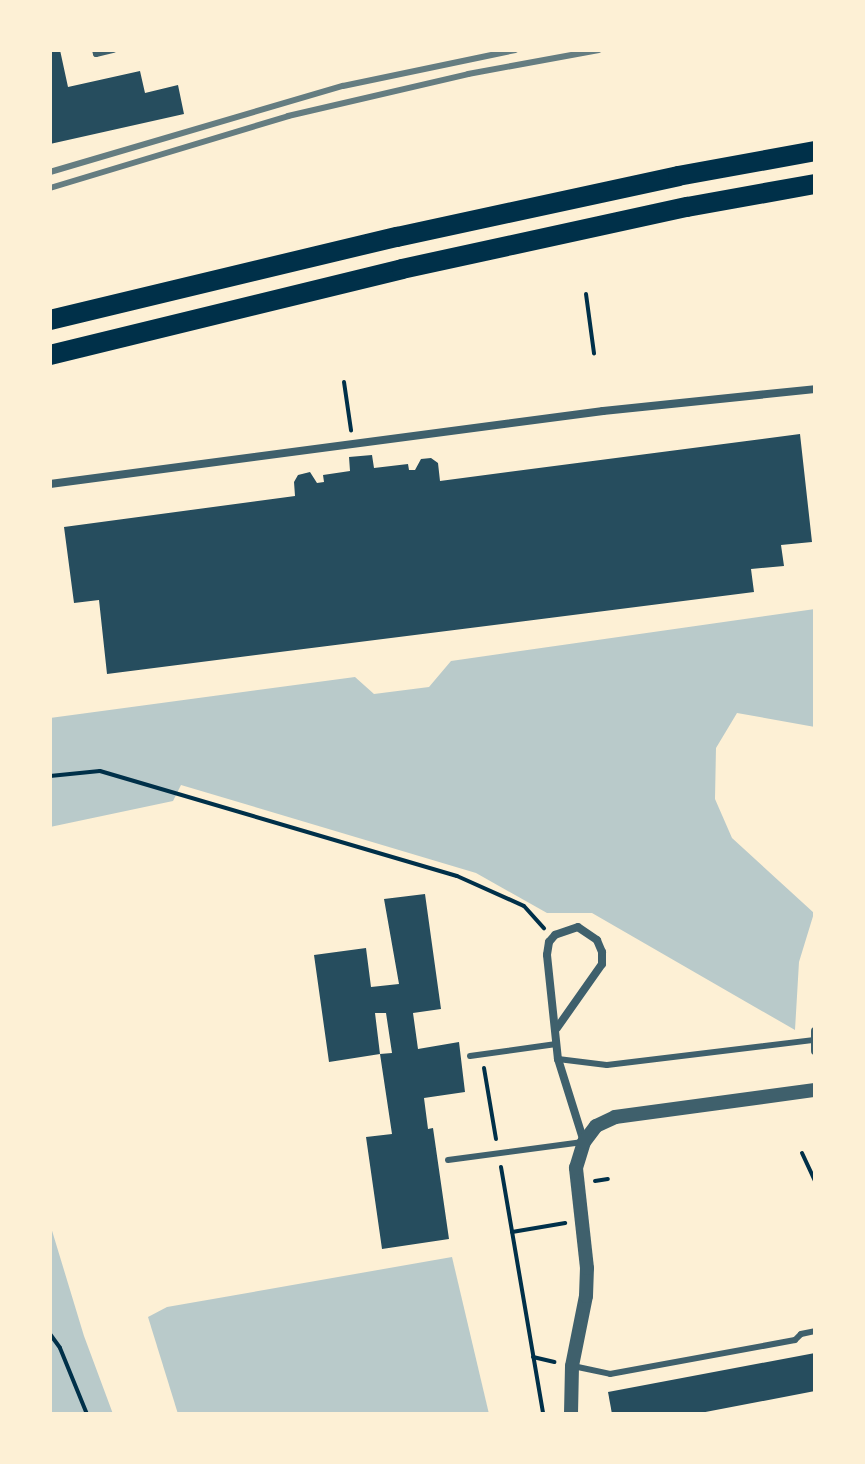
<!DOCTYPE html>
<html>
<head>
<meta charset="utf-8">
<style>
  body { margin:0 }
  #map { position:relative; width:865px; height:1464px; overflow:hidden; background:#fdf0d5; font-family:Figtree,sans-serif }
  div>[style] { position:absolute }
  .green>* { inset:0; background:#b9caca }
  .building>* { inset:0; background:#264d5e }
  .path>* { height:4px; margin:-2px; padding:0 2px; transform-origin:2px; border-radius:2px; background:#003049 }
  .service>* { height:6px; margin:-3px; padding:0 3px; transform-origin:3px; border-radius:3px; background:#3f606c }
  .minor>* { height:8px; margin:-4px; padding:0 4px; transform-origin:4px; border-radius:4px; background:#3f606c }
  .tertiary>* { height:14px; margin:-7px; padding:0 7px; transform-origin:7px; border-radius:7px; background:#3f606c }
  .primary>* { height:20px; margin:-10px; padding:0 10px; transform-origin:10px; border-radius:10px; background:#003049 }
  .rail>* { height:6px; margin:-3px; padding:0 3px; transform-origin:3px; border-radius:3px; background:#657d81 }
  span { translate:-50% -50%; white-space:nowrap; text-align:center; line-height:1.15; -webkit-text-stroke:7px #fdf0d5; paint-order:stroke }
  .frame { position:absolute; inset:0; border:52px solid #fdf0d5; pointer-events:none }
</style>
</head>
<body>
<div id="map">
  <div class="green">
    <div style="clip-path:polygon(815px 609px,815px 727px,737px 713px,716px 748px,715px 799px,732px 838px,814px 913px,799px 962px,795px 1030px,592px 913px,547px 913px,476px 873px,181px 785px,173px 801px,50px 827px,50px 718px,355px 677px,374px 694px,429px 687px,451px 661px)"></div>
    <div style="clip-path:polygon(50px 1224px,84px 1336px,113px 1414px,50px 1414px)"></div>
    <div style="clip-path:polygon(452px 1257px,489px 1414px,178px 1414px,148px 1317px,167px 1307px)"></div>
  </div>
  <div class="building">
    <div style="clip-path:polygon(50px 50px,60px 50px,68px 87px,140px 71px,145px 93px,178px 85px,184px 114px,50px 144px)"></div>
    <div style="clip-path:polygon(800px 434px,812px 542px,781px 545px,784px 566px,751px 569px,754px 592px,107px 674px,99px 600px,74px 603px,64px 527px,295px 496px,294px 482px,298px 475px,310px 472px,317px 483px,324px 482px,323px 475px,350px 471px,349px 457px,372px 455px,374px 468px,408px 464px,409px 470px,415px 470px,421px 459px,431px 458px,438px 463px,440px 481px)"></div>
    <div style="clip-path:polygon(425px 894px,441px 1009px,413px 1013px,418px 1049px,459px 1042px,465px 1092px,424px 1098px,428px 1129px,433px 1128px,449px 1239px,382px 1249px,366px 1137px,392px 1134px,380px 1054px,392px 1053px,386px 1013px,375px 1013px,380px 1054px,329px 1062px,314px 955px,366px 948px,371px 987px,399px 984px,384px 899px)"></div>
    <div style="clip-path:polygon(815px 1353px,815px 1391px,695px 1414px,612px 1414px,608px 1392px)"></div>
  </div>
  <div class="path">
    <div style="left:586px;top:294px;width:60px;rotate:82.3deg"></div>
    <div style="left:344px;top:382px;width:49px;rotate:81.7deg"></div>
    <div style="left:50px;top:776px;width:50px;rotate:-5.7deg"></div>
    <div style="left:100px;top:771px;width:372px;rotate:16.4deg"></div>
    <div style="left:457px;top:876px;width:73px;rotate:24.1deg"></div>
    <div style="left:524px;top:906px;width:30px;rotate:48deg"></div>
    <div style="left:484px;top:1068px;width:72px;rotate:80.4deg"></div>
    <div style="left:802px;top:1153px;width:31px;rotate:65deg"></div>
    <div style="left:501px;top:1167px;width:251px;rotate:80.3deg"></div>
    <div style="left:595px;top:1181px;width:13px;rotate:-9deg"></div>
    <div style="left:512px;top:1232px;width:54px;rotate:-9.6deg"></div>
    <div style="left:50px;top:1334px;width:17px;rotate:54deg"></div>
    <div style="left:60px;top:1348px;width:71px;rotate:67.8deg"></div>
    <div style="left:533px;top:1357px;width:22px;rotate:13deg"></div>
  </div>
  <div class="service">
    <div style="left:95px;top:50px;width:4px;rotate:76deg"></div>
    <div style="left:96px;top:54px;width:18px;rotate:-13deg"></div>
    <div style="left:470px;top:1056px;width:87px;rotate:-7.9deg"></div>
    <div style="left:558px;top:1059px;width:49px;rotate:7deg"></div>
    <div style="left:607px;top:1065px;width:209px;rotate:-6.9deg"></div>
    <div style="left:448px;top:1160px;width:136px;rotate:-7.6deg"></div>
    <div style="left:573px;top:1366px;width:38px;rotate:12deg"></div>
    <div style="left:610px;top:1374px;width:188px;rotate:-10.4deg"></div>
    <div style="left:795px;top:1340px;width:8px;rotate:-45deg"></div>
    <div style="left:801px;top:1334px;width:14px;rotate:-12deg"></div>
  </div>
  <div class="minor">
    <div style="left:50px;top:484px;width:558px;rotate:-7.52deg"></div>
    <div style="left:603px;top:411px;width:213px;rotate:-5.9deg"></div>
    <div style="left:557px;top:1028px;width:78px;rotate:-54.9deg"></div>
    <div style="left:602px;top:964px;width:12px;rotate:-90deg"></div>
    <div style="left:602px;top:952px;width:13px;rotate:-113deg"></div>
    <div style="left:597px;top:940px;width:23px;rotate:-146deg"></div>
    <div style="left:578px;top:927px;width:24px;rotate:161deg"></div>
    <div style="left:555px;top:935px;width:9px;rotate:131deg"></div>
    <div style="left:549px;top:942px;width:13px;rotate:99deg"></div>
    <div style="left:547px;top:955px;width:105px;rotate:84deg"></div>
    <div style="left:558px;top:1059px;width:87px;rotate:72.6deg"></div>
    <div style="left:815px;top:1031px;width:20px;rotate:90deg"></div>
  </div>
  <div class="tertiary">
    <div style="left:571px;top:1414px;width:48px;rotate:-88.8deg"></div>
    <div style="left:572px;top:1366px;width:71px;rotate:-78.7deg"></div>
    <div style="left:586px;top:1296px;width:28px;rotate:-88deg"></div>
    <div style="left:587px;top:1268px;width:101px;rotate:-96.3deg"></div>
    <div style="left:576px;top:1168px;width:27px;rotate:-73deg"></div>
    <div style="left:584px;top:1142px;width:20px;rotate:-53deg"></div>
    <div style="left:596px;top:1126px;width:21px;rotate:-25deg"></div>
    <div style="left:615px;top:1117px;width:202px;rotate:-7.7deg"></div>
  </div>
  <div class="primary">
    <div style="left:50px;top:320px;width:357px;rotate:-13.5deg"></div>
    <div style="left:397px;top:237px;width:288px;rotate:-12.2deg"></div>
    <div style="left:678px;top:176px;width:139px;rotate:-10.3deg"></div>
    <div style="left:50px;top:355px;width:362px;rotate:-13.7deg"></div>
    <div style="left:402px;top:269px;width:292px;rotate:-12.3deg"></div>
    <div style="left:687px;top:207px;width:130px;rotate:-10.2deg"></div>
  </div>
  <div class="rail">
    <div style="left:50px;top:172px;width:305px;rotate:-16.4deg"></div>
    <div style="left:343px;top:86px;width:176px;rotate:-11.8deg"></div>
    <div style="left:50px;top:188px;width:249px;rotate:-16.8deg"></div>
    <div style="left:288px;top:116px;width:185px;rotate:-13.1deg"></div>
    <div style="left:468px;top:74px;width:133px;rotate:-10.4deg"></div>
  </div>
  <div class="frame"></div>
</div>
</body>
</html>
